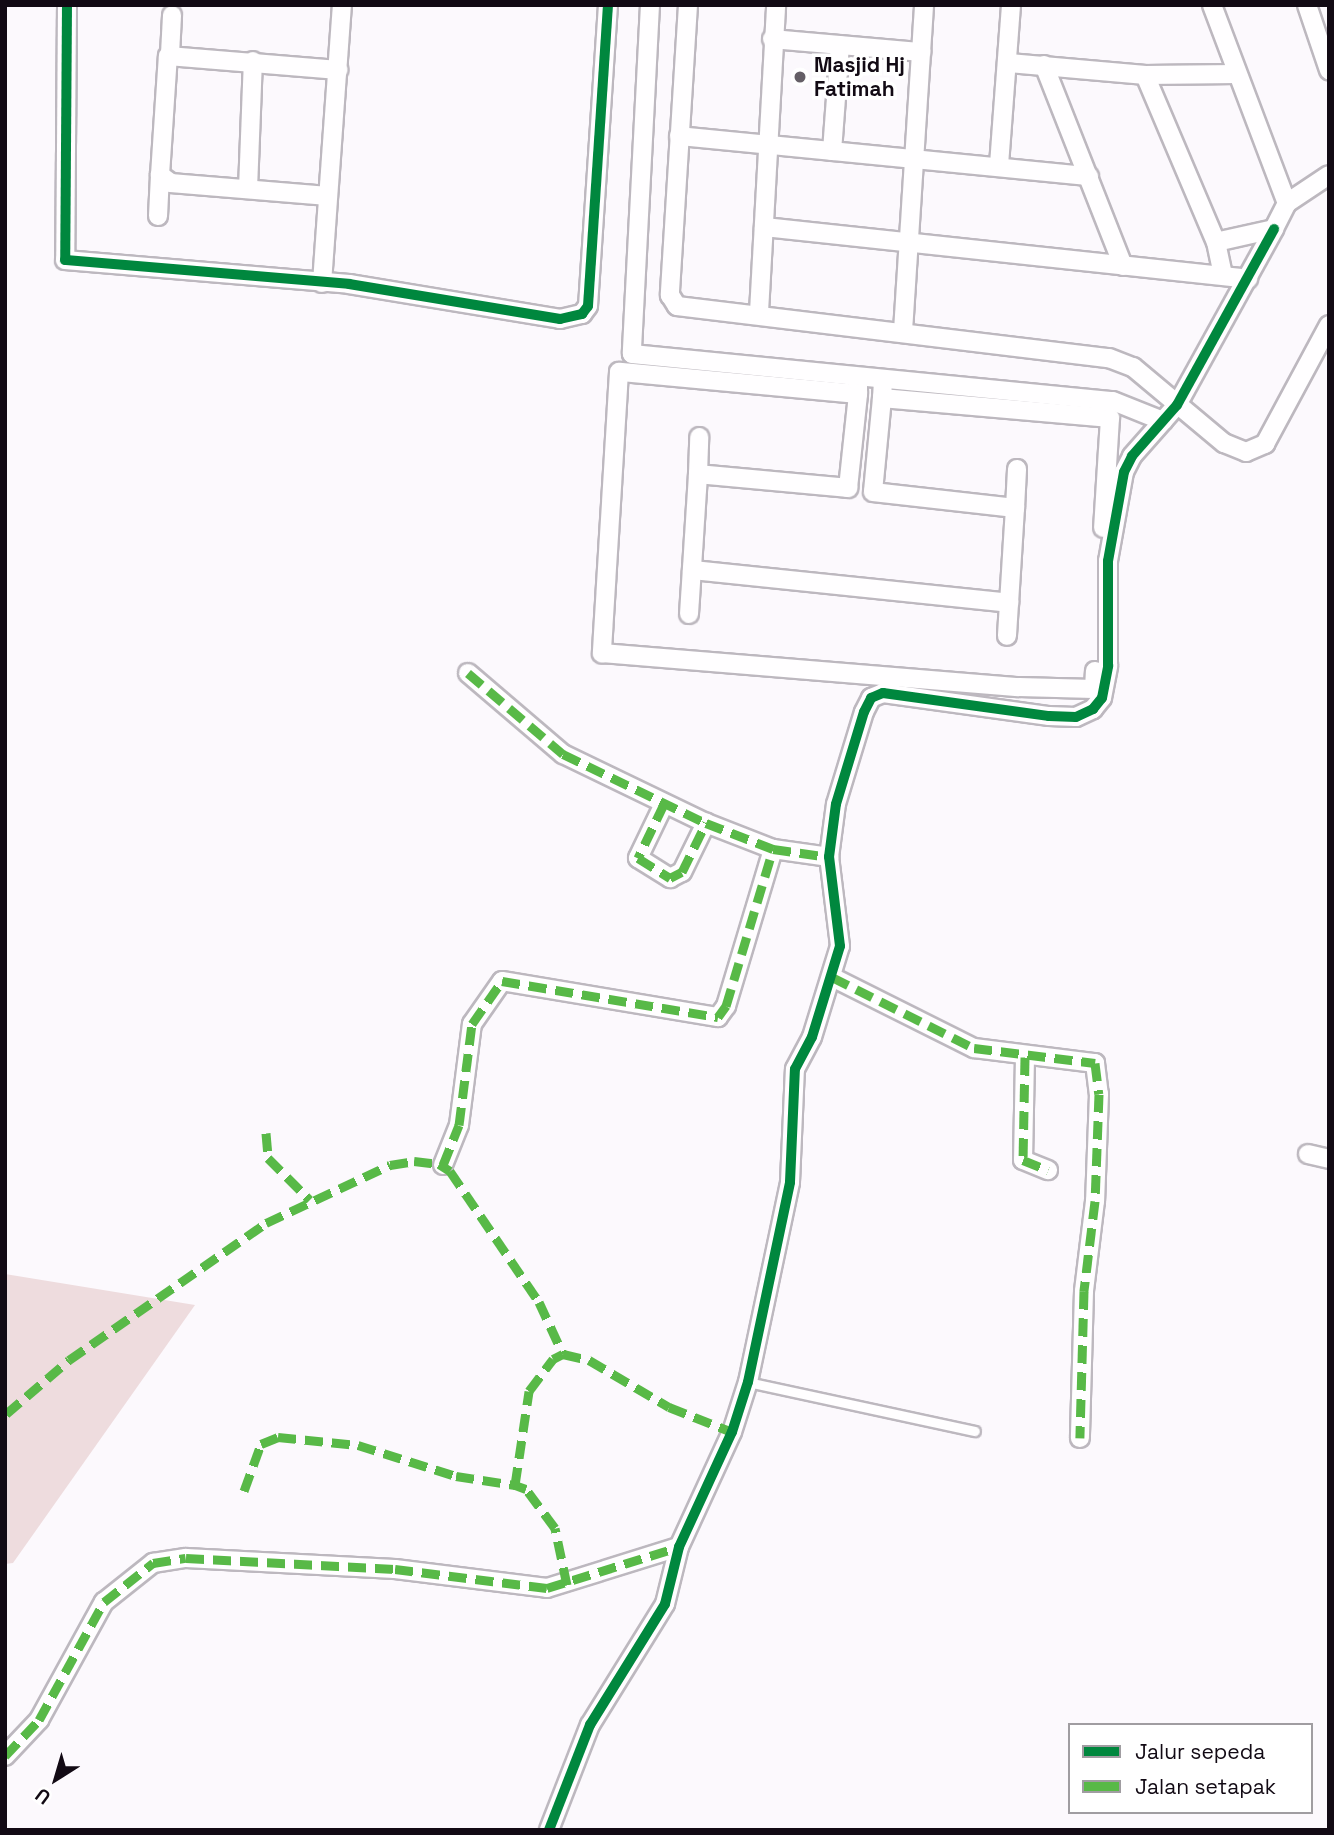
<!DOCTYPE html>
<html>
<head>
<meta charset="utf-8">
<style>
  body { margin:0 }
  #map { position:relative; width:1334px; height:1835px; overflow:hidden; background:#fcf9fd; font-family:"Space Grotesk",sans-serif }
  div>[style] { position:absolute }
  .green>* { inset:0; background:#eedcde }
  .roads { filter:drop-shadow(2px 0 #bdb8bf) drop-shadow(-2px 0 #bdb8bf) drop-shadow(0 2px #bdb8bf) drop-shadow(0 -2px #bdb8bf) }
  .service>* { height:9px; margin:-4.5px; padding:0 4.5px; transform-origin:4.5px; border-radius:4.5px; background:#fffeff }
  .minor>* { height:18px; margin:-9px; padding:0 9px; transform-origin:9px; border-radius:9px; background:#fffeff }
  .quiet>* { height:9px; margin-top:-4.5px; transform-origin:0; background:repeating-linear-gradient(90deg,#58b947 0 18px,transparent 0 27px) }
  .cycleway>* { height:10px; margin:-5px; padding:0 5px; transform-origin:5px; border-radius:5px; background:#00873e }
  .dots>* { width:19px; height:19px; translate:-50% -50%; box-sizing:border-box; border:4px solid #fff; border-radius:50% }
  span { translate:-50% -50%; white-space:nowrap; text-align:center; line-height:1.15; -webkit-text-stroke:7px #fff; paint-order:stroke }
  .poi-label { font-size:21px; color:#120a14; font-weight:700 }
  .left { translate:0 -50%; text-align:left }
  .frame { position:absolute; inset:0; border:7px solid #120a14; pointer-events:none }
  .legend { position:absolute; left:1068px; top:1723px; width:245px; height:91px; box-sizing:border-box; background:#fff; border:2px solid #a09da1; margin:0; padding:9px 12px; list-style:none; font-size:21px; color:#120a14 }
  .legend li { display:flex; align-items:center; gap:14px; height:35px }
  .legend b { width:35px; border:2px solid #a09da1 }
  .north { position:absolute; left:21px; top:1744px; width:70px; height:70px; -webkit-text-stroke:5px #fff; paint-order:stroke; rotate:217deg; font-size:19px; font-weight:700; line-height:28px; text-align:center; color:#120a14 }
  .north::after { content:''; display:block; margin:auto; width:24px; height:32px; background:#120a14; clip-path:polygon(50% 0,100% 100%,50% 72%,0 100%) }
</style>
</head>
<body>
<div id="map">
  <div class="green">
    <div style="clip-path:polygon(5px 1274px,195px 1305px,13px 1563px,5px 1564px)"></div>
  </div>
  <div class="roads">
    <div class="service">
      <div style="left:748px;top:1382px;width:232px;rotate:12.2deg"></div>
    </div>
    <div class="minor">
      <div style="left:67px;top:5px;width:255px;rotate:90.4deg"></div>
      <div style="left:65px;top:260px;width:285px;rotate:4.8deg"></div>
      <div style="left:349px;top:284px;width:214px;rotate:9.4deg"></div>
      <div style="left:560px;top:319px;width:23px;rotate:-13deg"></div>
      <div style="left:582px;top:314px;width:10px;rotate:-53deg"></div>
      <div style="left:588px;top:306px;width:302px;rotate:-86.2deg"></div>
      <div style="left:650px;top:5px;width:349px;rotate:93deg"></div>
      <div style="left:632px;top:354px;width:483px;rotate:5.6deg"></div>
      <div style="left:1113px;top:401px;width:54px;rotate:21.8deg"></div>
      <div style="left:688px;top:5px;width:291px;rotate:93.6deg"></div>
      <div style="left:670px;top:295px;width:13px;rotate:58deg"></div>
      <div style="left:677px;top:306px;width:435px;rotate:6.9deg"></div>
      <div style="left:1109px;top:358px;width:26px;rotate:21deg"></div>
      <div style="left:1133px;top:367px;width:119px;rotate:39.9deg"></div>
      <div style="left:1224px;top:443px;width:24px;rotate:22deg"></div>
      <div style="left:1246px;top:452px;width:21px;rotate:-23deg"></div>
      <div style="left:1265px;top:444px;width:135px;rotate:-61.7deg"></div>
      <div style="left:1212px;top:5px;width:212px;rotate:69.3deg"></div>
      <div style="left:1287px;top:203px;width:29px;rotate:117deg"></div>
      <div style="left:1274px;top:229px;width:59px;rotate:167.4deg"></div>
      <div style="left:1307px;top:5px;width:69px;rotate:71.3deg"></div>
      <div style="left:772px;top:39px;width:150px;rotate:5deg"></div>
      <div style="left:170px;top:54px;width:39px;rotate:-87deg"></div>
      <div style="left:1009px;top:63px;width:137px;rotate:5deg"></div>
      <div style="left:1145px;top:75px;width:92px;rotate:-0.6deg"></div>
      <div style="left:1044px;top:65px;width:216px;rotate:68.5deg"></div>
      <div style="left:1145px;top:75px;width:181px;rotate:67deg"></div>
      <div style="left:1216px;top:242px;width:34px;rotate:78deg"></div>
      <div style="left:679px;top:136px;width:412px;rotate:5.6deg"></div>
      <div style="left:832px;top:151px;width:106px;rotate:-85.7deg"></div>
      <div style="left:999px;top:165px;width:160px;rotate:-85.7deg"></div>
      <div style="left:248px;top:189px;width:128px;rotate:-87.8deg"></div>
      <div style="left:328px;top:196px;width:158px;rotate:-175.3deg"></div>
      <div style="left:171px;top:183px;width:14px;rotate:-144deg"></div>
      <div style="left:160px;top:175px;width:119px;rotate:-86.2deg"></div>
      <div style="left:168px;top:56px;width:171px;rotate:4.7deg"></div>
      <div style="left:1287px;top:203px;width:50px;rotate:-33.7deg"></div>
      <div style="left:158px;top:216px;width:41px;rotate:-87.2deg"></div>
      <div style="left:764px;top:227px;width:487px;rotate:6.1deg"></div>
      <div style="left:322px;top:283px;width:279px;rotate:-85.9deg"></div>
      <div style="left:759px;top:312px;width:307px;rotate:-86.8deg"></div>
      <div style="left:903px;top:331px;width:327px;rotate:-86.3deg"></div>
      <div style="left:858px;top:378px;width:16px;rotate:90deg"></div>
      <div style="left:858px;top:394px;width:240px;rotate:-174.7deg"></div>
      <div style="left:619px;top:372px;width:282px;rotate:93.5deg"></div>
      <div style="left:602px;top:653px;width:418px;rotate:4.7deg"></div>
      <div style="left:1019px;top:687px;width:75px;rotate:1.5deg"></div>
      <div style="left:1094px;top:689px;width:18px;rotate:-87deg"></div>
      <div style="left:883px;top:380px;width:18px;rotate:93deg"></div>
      <div style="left:882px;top:398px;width:229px;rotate:5deg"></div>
      <div style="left:1110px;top:418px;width:110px;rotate:93.6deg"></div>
      <div style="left:882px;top:398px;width:94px;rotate:95.5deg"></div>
      <div style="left:873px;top:492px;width:143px;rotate:6.4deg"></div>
      <div style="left:1015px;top:508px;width:128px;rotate:93.6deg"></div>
      <div style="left:698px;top:474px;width:37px;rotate:-88deg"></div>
      <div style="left:1015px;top:508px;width:39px;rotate:-87deg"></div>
      <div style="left:692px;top:570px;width:319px;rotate:5.9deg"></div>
      <div style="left:689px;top:614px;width:140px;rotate:-86.3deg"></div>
      <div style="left:698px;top:474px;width:151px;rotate:5.3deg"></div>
      <div style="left:848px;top:488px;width:95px;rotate:-83.9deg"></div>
      <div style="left:468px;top:673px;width:125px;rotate:40.5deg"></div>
      <div style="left:563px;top:754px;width:159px;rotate:25.8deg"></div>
      <div style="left:706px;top:823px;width:72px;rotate:21.2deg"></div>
      <div style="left:773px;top:849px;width:57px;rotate:8.1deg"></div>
      <div style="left:664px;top:804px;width:60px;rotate:115.7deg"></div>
      <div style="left:638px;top:858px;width:38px;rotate:32deg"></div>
      <div style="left:670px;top:878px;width:13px;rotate:-27deg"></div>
      <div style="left:682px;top:872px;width:55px;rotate:-63.9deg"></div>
      <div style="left:832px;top:977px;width:159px;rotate:26.6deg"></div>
      <div style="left:974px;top:1048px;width:122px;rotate:7.1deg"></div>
      <div style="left:1095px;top:1063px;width:31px;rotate:83deg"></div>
      <div style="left:1099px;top:1094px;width:107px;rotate:92.1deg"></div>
      <div style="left:1095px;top:1201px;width:91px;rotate:97deg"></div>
      <div style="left:1084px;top:1291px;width:147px;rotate:91.6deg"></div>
      <div style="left:1025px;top:1057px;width:103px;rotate:91.1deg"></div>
      <div style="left:1023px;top:1160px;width:27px;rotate:22deg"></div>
      <div style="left:1308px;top:1154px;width:22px;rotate:13deg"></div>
      <div style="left:443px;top:1165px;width:43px;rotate:-68.2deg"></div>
      <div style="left:459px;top:1125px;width:102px;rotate:-82.7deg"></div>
      <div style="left:472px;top:1024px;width:52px;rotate:-55.1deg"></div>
      <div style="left:502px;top:981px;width:219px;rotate:9.5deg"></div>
      <div style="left:718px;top:1017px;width:14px;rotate:-54deg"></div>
      <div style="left:726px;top:1006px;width:164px;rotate:-73.3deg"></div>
      <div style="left:5px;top:1756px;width:50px;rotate:-46.6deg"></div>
      <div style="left:39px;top:1720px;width:135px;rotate:-61.2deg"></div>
      <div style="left:104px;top:1602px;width:63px;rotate:-38.5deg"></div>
      <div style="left:153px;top:1563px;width:33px;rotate:-9deg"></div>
      <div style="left:186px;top:1558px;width:209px;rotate:3deg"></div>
      <div style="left:395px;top:1569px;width:153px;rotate:7.1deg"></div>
      <div style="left:547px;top:1588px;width:138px;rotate:-17.3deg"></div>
      <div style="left:549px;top:1830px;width:113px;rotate:-68.7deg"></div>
      <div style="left:590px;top:1725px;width:142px;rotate:-58.2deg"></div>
      <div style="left:665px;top:1604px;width:59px;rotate:-76.2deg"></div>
      <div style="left:679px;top:1547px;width:127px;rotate:-65.3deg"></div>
      <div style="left:732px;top:1432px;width:52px;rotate:-72.3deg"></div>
      <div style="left:748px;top:1382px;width:204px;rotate:-78.1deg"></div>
      <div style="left:790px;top:1182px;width:113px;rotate:-87.5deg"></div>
      <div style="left:795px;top:1069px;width:36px;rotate:-62deg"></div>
      <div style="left:812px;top:1037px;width:95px;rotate:-72.9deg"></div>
      <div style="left:840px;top:946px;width:90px;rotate:-97deg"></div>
      <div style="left:829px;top:857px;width:53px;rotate:-82.5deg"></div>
      <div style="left:836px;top:804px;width:96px;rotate:-73.1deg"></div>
      <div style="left:864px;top:712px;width:16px;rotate:-63deg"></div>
      <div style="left:871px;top:698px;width:13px;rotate:-23deg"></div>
      <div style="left:883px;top:693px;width:168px;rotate:7.9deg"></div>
      <div style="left:1049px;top:716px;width:27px;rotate:2deg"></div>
      <div style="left:1076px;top:717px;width:19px;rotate:-25deg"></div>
      <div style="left:1093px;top:709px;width:14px;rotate:-51deg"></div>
      <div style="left:1102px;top:698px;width:33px;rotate:-79deg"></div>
      <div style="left:1108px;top:666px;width:105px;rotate:-90deg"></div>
      <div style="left:1108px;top:561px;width:90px;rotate:-79.8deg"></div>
      <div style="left:1124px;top:472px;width:18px;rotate:-63deg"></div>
      <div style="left:1132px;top:456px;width:68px;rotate:-48.6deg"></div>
      <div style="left:1177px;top:405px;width:201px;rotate:-61.1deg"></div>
    </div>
  </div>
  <div class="quiet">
    <div style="left:468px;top:673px;width:125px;rotate:40.5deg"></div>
    <div style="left:563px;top:754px;width:159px;rotate:25.8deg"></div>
    <div style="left:706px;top:823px;width:72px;rotate:21.2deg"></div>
    <div style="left:773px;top:849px;width:57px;rotate:8.1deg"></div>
    <div style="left:664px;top:804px;width:60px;rotate:115.7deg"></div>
    <div style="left:638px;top:858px;width:38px;rotate:32deg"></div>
    <div style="left:670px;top:878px;width:13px;rotate:-27deg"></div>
    <div style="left:682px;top:872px;width:55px;rotate:-63.9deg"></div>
    <div style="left:832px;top:977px;width:159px;rotate:26.6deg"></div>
    <div style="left:974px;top:1048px;width:122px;rotate:7.1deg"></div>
    <div style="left:1095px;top:1063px;width:31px;rotate:83deg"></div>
    <div style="left:1099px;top:1094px;width:107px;rotate:92.1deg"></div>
    <div style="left:1095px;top:1201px;width:91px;rotate:97deg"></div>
    <div style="left:1084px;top:1291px;width:147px;rotate:91.6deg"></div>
    <div style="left:1025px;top:1057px;width:103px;rotate:91.1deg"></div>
    <div style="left:1023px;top:1160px;width:27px;rotate:22deg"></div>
    <div style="left:266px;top:1133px;width:25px;rotate:85deg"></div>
    <div style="left:268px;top:1158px;width:59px;rotate:45deg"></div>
    <div style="left:443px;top:1165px;width:43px;rotate:-68.2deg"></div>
    <div style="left:459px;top:1125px;width:102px;rotate:-82.7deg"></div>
    <div style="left:472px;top:1024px;width:52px;rotate:-55.1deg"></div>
    <div style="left:502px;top:981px;width:219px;rotate:9.5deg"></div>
    <div style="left:718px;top:1017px;width:14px;rotate:-54deg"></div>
    <div style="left:726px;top:1006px;width:164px;rotate:-73.3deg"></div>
    <div style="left:6px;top:1414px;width:83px;rotate:-40.6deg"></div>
    <div style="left:69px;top:1360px;width:240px;rotate:-34.8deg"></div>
    <div style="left:266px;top:1223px;width:137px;rotate:-25.1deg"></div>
    <div style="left:390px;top:1165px;width:24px;rotate:-9deg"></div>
    <div style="left:414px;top:1161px;width:25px;rotate:7deg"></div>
    <div style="left:439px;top:1164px;width:13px;rotate:32deg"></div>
    <div style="left:450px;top:1171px;width:158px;rotate:55.8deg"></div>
    <div style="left:539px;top:1302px;width:57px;rotate:65.2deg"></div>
    <div style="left:244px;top:1491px;width:50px;rotate:-70.1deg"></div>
    <div style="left:261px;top:1444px;width:18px;rotate:-22deg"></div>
    <div style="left:278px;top:1437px;width:80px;rotate:5.7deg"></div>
    <div style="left:358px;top:1445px;width:103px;rotate:17.6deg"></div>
    <div style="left:456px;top:1476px;width:60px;rotate:8.7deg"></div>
    <div style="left:567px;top:1585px;width:58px;rotate:-101.9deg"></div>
    <div style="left:555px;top:1528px;width:49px;rotate:-126.6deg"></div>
    <div style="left:526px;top:1489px;width:12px;rotate:-160deg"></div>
    <div style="left:515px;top:1485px;width:95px;rotate:-81.5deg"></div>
    <div style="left:529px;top:1391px;width:40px;rotate:-53deg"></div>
    <div style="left:553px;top:1359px;width:11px;rotate:-27deg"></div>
    <div style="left:563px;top:1354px;width:27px;rotate:13deg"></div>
    <div style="left:589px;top:1360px;width:93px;rotate:30.4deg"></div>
    <div style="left:669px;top:1407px;width:68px;rotate:21.6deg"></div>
    <div style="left:5px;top:1756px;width:50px;rotate:-46.6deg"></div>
    <div style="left:39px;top:1720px;width:135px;rotate:-61.2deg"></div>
    <div style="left:104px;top:1602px;width:63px;rotate:-38.5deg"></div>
    <div style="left:153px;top:1563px;width:33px;rotate:-9deg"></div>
    <div style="left:186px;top:1558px;width:209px;rotate:3deg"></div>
    <div style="left:395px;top:1569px;width:153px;rotate:7.1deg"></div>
    <div style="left:547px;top:1588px;width:138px;rotate:-17.3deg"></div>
  </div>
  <div class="cycleway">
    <div style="left:67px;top:5px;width:255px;rotate:90.4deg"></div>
    <div style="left:65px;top:260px;width:285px;rotate:4.8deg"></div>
    <div style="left:349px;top:284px;width:214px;rotate:9.4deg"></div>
    <div style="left:560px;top:319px;width:23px;rotate:-13deg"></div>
    <div style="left:582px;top:314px;width:10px;rotate:-53deg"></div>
    <div style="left:588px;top:306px;width:302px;rotate:-86.2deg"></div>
    <div style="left:549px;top:1830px;width:113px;rotate:-68.7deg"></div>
    <div style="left:590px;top:1725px;width:142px;rotate:-58.2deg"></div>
    <div style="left:665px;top:1604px;width:59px;rotate:-76.2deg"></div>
    <div style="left:679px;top:1547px;width:127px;rotate:-65.3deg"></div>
    <div style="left:732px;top:1432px;width:52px;rotate:-72.3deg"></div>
    <div style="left:748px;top:1382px;width:204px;rotate:-78.1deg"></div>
    <div style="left:790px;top:1182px;width:113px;rotate:-87.5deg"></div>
    <div style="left:795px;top:1069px;width:36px;rotate:-62deg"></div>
    <div style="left:812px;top:1037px;width:95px;rotate:-72.9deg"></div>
    <div style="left:840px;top:946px;width:90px;rotate:-97deg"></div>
    <div style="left:829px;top:857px;width:53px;rotate:-82.5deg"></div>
    <div style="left:836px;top:804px;width:96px;rotate:-73.1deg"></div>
    <div style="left:864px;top:712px;width:16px;rotate:-63deg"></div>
    <div style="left:871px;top:698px;width:13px;rotate:-23deg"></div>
    <div style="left:883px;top:693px;width:168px;rotate:7.9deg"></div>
    <div style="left:1049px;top:716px;width:27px;rotate:2deg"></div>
    <div style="left:1076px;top:717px;width:19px;rotate:-25deg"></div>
    <div style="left:1093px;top:709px;width:14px;rotate:-51deg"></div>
    <div style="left:1102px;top:698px;width:33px;rotate:-79deg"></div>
    <div style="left:1108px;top:666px;width:105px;rotate:-90deg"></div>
    <div style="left:1108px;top:561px;width:90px;rotate:-79.8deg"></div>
    <div style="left:1124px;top:472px;width:18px;rotate:-63deg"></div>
    <div style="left:1132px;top:456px;width:68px;rotate:-48.6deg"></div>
    <div style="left:1177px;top:405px;width:201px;rotate:-61.1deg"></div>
  </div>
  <div class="dots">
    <div style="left:800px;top:77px;background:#645e66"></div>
  </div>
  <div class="poi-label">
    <span class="left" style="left:814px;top:77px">Masjid Hj<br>Fatimah</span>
  </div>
  <div class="frame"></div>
  <ul class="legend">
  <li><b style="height:9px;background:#00873e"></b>Jalur sepeda</li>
  <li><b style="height:9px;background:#58b947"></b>Jalan setapak</li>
  </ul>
  <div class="north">U</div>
</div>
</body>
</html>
